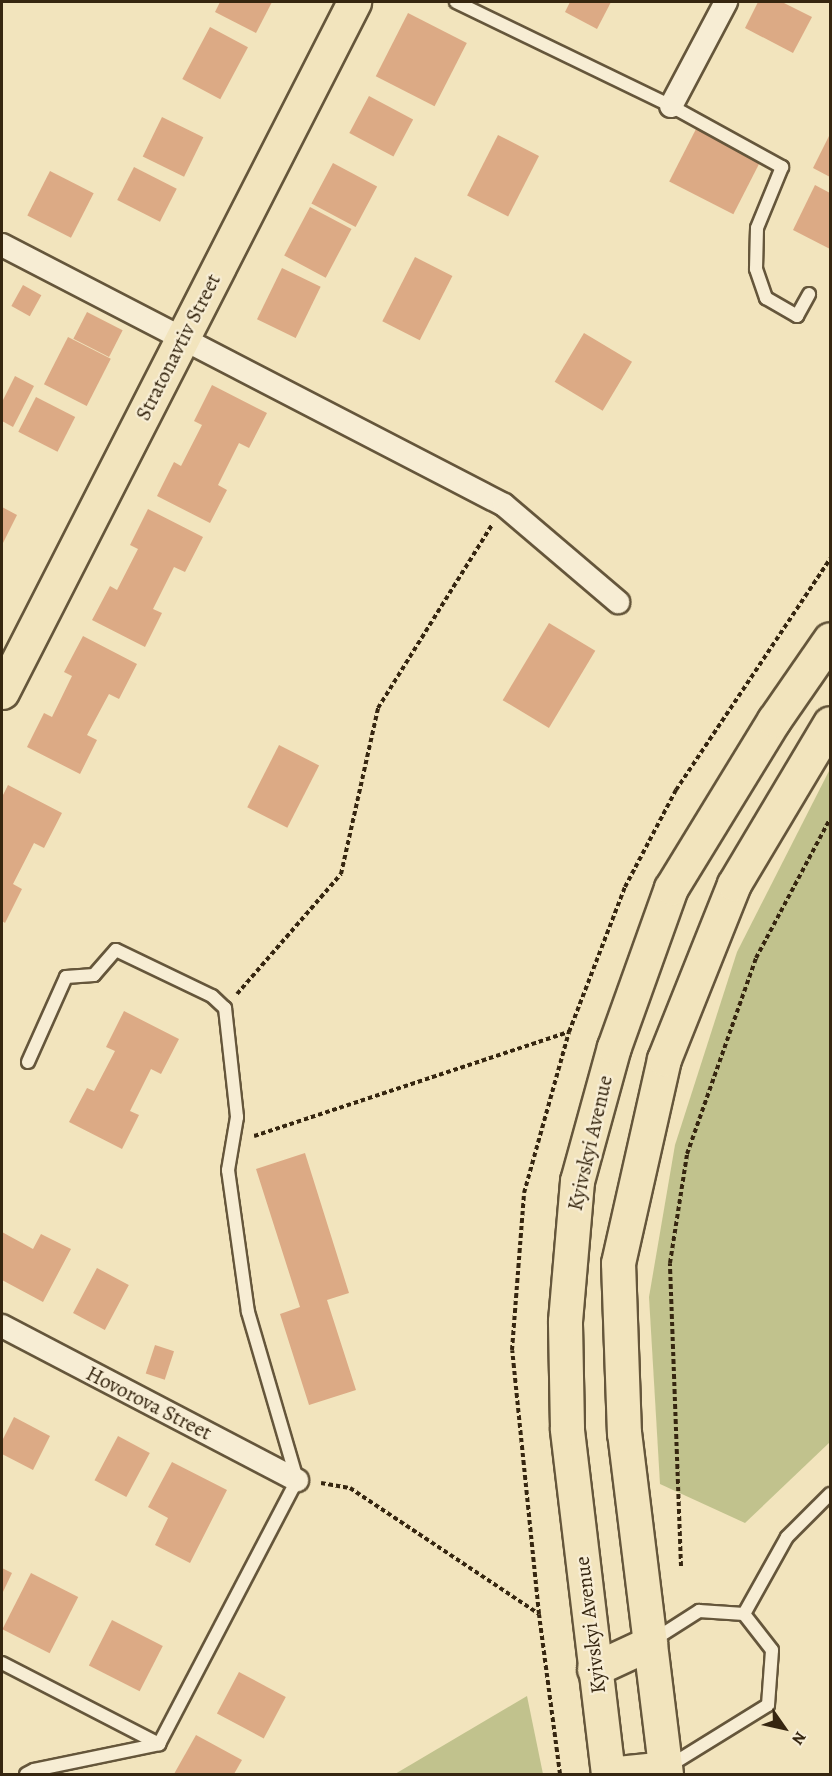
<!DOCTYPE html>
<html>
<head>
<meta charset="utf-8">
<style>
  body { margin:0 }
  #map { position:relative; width:832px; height:1776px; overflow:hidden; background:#f2e4bd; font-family:Alegreya,serif }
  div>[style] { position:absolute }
  .green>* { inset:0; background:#c1c28d }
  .building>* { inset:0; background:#dcaa85; transform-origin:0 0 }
  .path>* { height:4px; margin-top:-2px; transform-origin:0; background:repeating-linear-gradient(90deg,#362610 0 4.5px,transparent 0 7.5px) }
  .roads { filter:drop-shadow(2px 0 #65563b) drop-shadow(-2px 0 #65563b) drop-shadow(0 2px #65563b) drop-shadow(0 -2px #65563b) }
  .lane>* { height:12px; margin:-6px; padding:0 6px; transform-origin:6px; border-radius:6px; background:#f7edd4 }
  .street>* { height:22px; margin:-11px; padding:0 11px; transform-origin:11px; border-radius:11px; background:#f7edd4 }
  .primary>* { height:33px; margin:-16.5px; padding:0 16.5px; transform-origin:16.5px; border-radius:16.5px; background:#f2e4bd }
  span { translate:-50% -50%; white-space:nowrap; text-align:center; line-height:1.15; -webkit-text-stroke:4.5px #f7edd4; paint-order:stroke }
  .street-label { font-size:21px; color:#362610 }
  .frame { position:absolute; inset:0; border:3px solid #362610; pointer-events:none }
  .north { position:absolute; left:754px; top:1698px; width:60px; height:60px; -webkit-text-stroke:4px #f7edd4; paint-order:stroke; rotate:124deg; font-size:16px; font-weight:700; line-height:24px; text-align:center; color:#362610 }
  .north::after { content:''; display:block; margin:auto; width:21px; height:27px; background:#362610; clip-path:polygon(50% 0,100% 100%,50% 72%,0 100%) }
</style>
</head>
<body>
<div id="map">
  <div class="green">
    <div style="clip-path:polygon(830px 769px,830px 1442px,745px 1523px,660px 1484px,649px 1297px,675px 1145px,737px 952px)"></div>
    <div style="clip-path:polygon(527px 1696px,543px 1774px,395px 1774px)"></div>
  </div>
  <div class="building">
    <div style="clip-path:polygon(220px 2px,272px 2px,256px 33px,215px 12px)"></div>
    <div style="clip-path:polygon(570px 2px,611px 2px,597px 29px,565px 12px)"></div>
    <div style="clip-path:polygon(758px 2px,782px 2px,812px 17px,793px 53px,745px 28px)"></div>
    <div style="left:408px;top:13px;width:66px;height:71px;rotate:27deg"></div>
    <div style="left:210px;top:27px;width:43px;height:59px;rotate:28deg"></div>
    <div style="left:369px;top:96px;width:50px;height:42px;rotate:28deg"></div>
    <div style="left:162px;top:117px;width:46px;height:44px;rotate:26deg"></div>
    <div style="left:696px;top:129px;width:72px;height:59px;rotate:27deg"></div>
    <div style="clip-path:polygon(830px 134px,830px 177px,813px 168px)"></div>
    <div style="left:498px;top:135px;width:46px;height:68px;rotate:27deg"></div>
    <div style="left:333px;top:163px;width:50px;height:46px;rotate:28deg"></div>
    <div style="left:134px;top:167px;width:48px;height:37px;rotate:27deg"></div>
    <div style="left:50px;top:171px;width:49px;height:50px;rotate:27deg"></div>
    <div style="clip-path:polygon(815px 185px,830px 193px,830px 249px,793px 230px)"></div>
    <div style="left:310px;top:207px;width:47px;height:55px;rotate:28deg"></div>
    <div style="left:415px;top:257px;width:42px;height:72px;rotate:27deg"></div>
    <div style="left:282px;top:268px;width:43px;height:57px;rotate:26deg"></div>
    <div style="left:23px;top:285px;width:21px;height:24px;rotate:29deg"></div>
    <div style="left:87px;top:312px;width:40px;height:30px;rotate:27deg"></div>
    <div style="left:584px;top:333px;width:56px;height:57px;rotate:31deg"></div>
    <div style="left:68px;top:337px;width:48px;height:53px;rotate:27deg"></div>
    <div style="clip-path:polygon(15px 376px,34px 386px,13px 427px,2px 421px,2px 402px)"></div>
    <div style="clip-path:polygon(212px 385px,267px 413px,249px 448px,239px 443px,218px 485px,227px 490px,210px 523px,157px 496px,174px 462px,181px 466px,202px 425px,194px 421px)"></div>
    <div style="left:36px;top:397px;width:44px;height:39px;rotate:27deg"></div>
    <div style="clip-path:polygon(2px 507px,17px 515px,2px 545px)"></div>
    <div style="clip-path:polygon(148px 509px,203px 537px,185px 572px,174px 567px,153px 609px,162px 613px,145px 647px,92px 620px,110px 586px,117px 590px,138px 549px,130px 545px)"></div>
    <div style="left:549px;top:623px;width:54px;height:90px;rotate:31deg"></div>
    <div style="clip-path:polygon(83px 636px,137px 664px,119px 699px,109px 694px,87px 735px,97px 740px,80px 774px,27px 747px,44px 713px,52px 717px,72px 676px,64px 672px)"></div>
    <div style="left:279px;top:745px;width:45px;height:70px;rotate:27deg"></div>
    <div style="clip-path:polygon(8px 785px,62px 813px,44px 848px,34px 843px,13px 884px,22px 889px,5px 923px,2px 921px,2px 797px)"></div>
    <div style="clip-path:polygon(124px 1011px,179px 1039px,161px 1074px,151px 1069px,130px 1111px,139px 1115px,122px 1149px,69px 1122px,87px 1088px,94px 1091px,115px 1051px,106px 1047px)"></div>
    <div style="clip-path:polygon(305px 1153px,349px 1293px,327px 1300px,356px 1390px,309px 1405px,280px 1314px,300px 1307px,256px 1169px)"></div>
    <div style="clip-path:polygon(2px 1232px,33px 1249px,41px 1234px,71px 1249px,43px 1302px,2px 1280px)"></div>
    <div style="left:97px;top:1268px;width:36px;height:51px;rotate:28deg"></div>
    <div style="left:155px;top:1345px;width:20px;height:30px;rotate:18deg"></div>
    <div style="clip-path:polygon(14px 1417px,50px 1436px,33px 1470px,2px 1454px,2px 1441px)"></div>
    <div style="left:118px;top:1436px;width:36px;height:50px;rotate:28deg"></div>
    <div style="clip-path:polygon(172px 1462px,227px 1490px,190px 1563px,155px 1545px,168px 1518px,148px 1507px)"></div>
    <div style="clip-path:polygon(2px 1568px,12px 1573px,2px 1594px)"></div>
    <div style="left:31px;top:1573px;width:53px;height:63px;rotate:27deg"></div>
    <div style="left:112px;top:1620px;width:57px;height:51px;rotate:27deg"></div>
    <div style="left:239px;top:1672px;width:53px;height:47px;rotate:28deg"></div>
    <div style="clip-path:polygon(196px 1735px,242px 1760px,234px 1774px,174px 1774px)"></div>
  </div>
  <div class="path">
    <div style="left:237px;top:994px;width:159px;rotate:-49.1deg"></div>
    <div style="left:341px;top:874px;width:170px;rotate:-77.4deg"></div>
    <div style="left:378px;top:708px;width:216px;rotate:-58.1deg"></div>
    <div style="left:254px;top:1136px;width:332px;rotate:-18.3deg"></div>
    <div style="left:569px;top:1032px;width:155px;rotate:-68.9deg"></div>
    <div style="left:625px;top:887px;width:110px;rotate:-62.3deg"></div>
    <div style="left:676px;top:790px;width:278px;rotate:-56.3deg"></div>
    <div style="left:321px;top:1483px;width:29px;rotate:10deg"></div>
    <div style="left:350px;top:1488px;width:227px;rotate:33.7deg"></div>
    <div style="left:681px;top:1566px;width:303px;rotate:-92.1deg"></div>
    <div style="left:670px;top:1263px;width:110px;rotate:-81.1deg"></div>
    <div style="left:687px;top:1154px;width:208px;rotate:-70.6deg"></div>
    <div style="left:756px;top:958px;width:157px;rotate:-62deg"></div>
    <div style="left:560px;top:1774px;width:161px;rotate:-97.5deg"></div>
    <div style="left:539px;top:1614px;width:265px;rotate:-95.8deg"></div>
    <div style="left:512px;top:1350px;width:157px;rotate:-85.6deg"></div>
    <div style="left:524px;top:1193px;width:167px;rotate:-74.4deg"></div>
  </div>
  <div class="roads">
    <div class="lane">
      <div style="left:456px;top:2px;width:239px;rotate:25.8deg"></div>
      <div style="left:671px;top:106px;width:127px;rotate:28.8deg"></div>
      <div style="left:782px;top:167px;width:66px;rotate:112.3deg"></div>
      <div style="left:757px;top:228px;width:41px;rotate:91.4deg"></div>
      <div style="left:756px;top:269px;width:31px;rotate:71deg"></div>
      <div style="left:766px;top:298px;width:36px;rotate:30deg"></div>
      <div style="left:797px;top:316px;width:25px;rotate:-61deg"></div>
      <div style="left:28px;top:1062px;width:93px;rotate:-65.9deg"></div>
      <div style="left:66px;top:977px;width:28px;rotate:-4deg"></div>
      <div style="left:94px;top:975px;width:33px;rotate:-49deg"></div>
      <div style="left:116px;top:950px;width:106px;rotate:25.6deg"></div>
      <div style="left:212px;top:996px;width:18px;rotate:43deg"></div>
      <div style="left:225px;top:1008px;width:110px;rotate:83.7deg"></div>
      <div style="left:237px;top:1117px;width:54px;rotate:99.6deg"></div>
      <div style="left:228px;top:1170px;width:143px;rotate:82deg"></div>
      <div style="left:248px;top:1312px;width:175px;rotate:73.7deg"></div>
      <div style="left:297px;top:1480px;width:298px;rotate:117.6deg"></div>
      <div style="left:652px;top:1641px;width:56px;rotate:-32.6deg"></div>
      <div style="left:699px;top:1611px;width:45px;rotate:3.8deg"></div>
      <div style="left:2px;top:1663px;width:177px;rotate:27.3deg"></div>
      <div style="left:666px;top:1768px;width:120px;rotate:-31.7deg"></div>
      <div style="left:768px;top:1705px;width:55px;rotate:-85.8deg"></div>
      <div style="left:772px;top:1650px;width:46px;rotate:-127.9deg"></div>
      <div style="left:744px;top:1614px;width:88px;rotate:-60.8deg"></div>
      <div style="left:787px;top:1537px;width:61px;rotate:-45deg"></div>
      <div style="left:26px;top:1774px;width:9px;rotate:-27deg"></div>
      <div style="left:34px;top:1770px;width:128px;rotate:-11.7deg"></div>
    </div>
    <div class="street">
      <div style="left:671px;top:106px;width:118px;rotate:-62.1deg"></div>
      <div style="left:2px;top:245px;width:565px;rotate:27.38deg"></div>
      <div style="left:504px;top:505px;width:150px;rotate:40.4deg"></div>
      <div style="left:2px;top:1326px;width:333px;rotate:27.6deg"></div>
    </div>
    <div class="primary">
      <div style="left:2px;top:692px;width:775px;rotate:-62.97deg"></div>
      <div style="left:594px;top:1669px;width:62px;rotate:-24.9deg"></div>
      <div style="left:608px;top:1774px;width:348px;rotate:-96.8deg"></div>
      <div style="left:567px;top:1428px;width:107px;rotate:-91.1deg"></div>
      <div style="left:565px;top:1321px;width:141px;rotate:-85.1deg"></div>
      <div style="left:577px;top:1181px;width:139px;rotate:-74.6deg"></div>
      <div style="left:614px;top:1047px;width:169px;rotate:-70.3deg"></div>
      <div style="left:671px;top:888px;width:197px;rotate:-58.5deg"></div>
      <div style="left:774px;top:720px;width:98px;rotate:-55.3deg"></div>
      <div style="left:608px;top:1774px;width:57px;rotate:-6deg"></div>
      <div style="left:666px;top:1774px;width:343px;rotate:-97deg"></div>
      <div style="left:624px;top:1434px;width:171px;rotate:-92deg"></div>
      <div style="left:618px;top:1263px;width:209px;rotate:-77.3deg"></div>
      <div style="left:664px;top:1059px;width:188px;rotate:-68.2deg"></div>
      <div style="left:734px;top:884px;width:187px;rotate:-59.2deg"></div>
    </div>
  </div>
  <div class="street-label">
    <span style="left:178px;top:347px;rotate:-63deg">Stratonavtiv Street</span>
    <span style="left:590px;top:1143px;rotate:-77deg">Kyivskyi Avenue</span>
    <span style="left:149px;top:1403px;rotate:27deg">Hovorova Street</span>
    <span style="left:590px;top:1625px;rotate:-97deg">Kyivskyi Avenue</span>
  </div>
  <div class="frame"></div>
  <div class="north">N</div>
</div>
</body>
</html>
